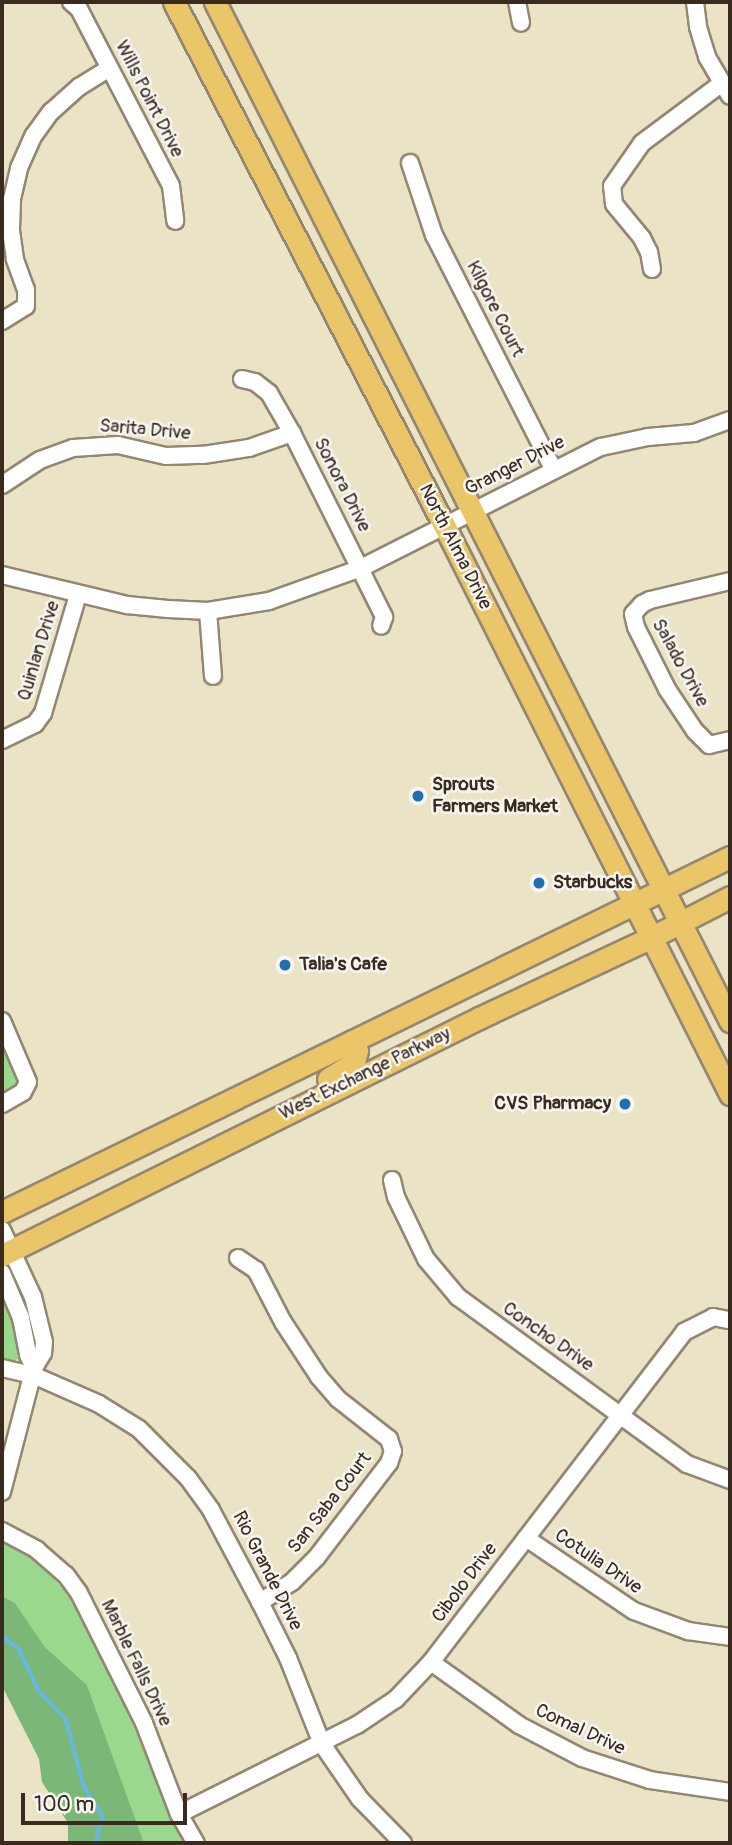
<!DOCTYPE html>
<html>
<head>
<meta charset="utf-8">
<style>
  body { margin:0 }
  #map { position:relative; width:732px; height:1845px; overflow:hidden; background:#ebe3c6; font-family:Pangolin,sans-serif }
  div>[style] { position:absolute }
  .green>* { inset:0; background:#9ad88d }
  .forest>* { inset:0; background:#7bb878 }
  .stream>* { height:3.5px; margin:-1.75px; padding:0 1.75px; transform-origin:1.75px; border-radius:1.75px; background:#66b7e1 }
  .roads { filter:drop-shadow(2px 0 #938672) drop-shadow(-2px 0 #938672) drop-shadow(0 2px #938672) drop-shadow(0 -2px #938672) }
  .minor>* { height:16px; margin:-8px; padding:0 8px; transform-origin:8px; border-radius:8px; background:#fff }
  .major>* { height:21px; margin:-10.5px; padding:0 10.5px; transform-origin:10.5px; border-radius:10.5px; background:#ebc669 }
  .dots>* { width:19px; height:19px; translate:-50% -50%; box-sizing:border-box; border:4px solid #f6f6f2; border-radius:50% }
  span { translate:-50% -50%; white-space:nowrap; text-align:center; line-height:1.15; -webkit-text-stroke:5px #f6f6f2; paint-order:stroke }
  .street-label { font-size:19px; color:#3b2a1e }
  .poi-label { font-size:19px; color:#3b2a1e; font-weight:700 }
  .left { translate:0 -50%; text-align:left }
  .right { translate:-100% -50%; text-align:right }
  .frame { position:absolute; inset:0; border:4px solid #3b2a1e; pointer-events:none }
  .scale { position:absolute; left:21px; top:1793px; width:166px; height:32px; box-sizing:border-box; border:4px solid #3b2a1e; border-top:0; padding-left:9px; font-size:21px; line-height:24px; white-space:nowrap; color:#3b2a1e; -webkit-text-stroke:5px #f6f6f2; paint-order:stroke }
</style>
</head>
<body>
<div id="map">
  <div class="green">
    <div style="clip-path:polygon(2px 1038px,20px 1082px,15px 1088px,2px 1095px)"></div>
    <div style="clip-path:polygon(2px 1291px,17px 1326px,20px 1358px,10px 1363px,2px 1362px)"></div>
    <div style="clip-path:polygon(2px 1541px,24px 1551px,41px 1563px,69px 1596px,139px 1733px,160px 1792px,187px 1843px,144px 1843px,87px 1685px,45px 1647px,15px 1603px,2px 1596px)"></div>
  </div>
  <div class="forest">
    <div style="clip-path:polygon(2px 1596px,15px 1603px,45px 1647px,87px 1685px,144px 1843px,68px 1843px,68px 1823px,42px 1782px,39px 1759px,2px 1686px)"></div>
  </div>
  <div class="stream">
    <div style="left:2px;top:1636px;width:21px;rotate:37deg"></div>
    <div style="left:19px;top:1649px;width:47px;rotate:64.5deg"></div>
    <div style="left:39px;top:1691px;width:39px;rotate:46deg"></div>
    <div style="left:66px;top:1719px;width:69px;rotate:75deg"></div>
    <div style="left:84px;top:1786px;width:36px;rotate:58deg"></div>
    <div style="left:103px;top:1817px;width:27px;rotate:105deg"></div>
  </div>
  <div class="roads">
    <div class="minor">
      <div style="left:71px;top:2px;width:11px;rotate:41deg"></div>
      <div style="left:79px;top:9px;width:199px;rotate:62.5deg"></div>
      <div style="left:171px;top:186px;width:35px;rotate:83deg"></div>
      <div style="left:517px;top:2px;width:21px;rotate:79deg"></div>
      <div style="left:695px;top:2px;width:25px;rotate:83deg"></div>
      <div style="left:698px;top:27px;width:31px;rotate:73deg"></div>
      <div style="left:707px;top:57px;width:45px;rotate:59.5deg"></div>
      <div style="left:410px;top:163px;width:76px;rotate:71.6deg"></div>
      <div style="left:434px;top:235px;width:263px;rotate:63deg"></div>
      <div style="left:652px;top:269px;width:17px;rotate:-100deg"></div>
      <div style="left:649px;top:252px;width:16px;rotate:-117deg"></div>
      <div style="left:642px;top:238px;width:44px;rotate:-129.5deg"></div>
      <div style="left:614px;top:204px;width:18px;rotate:-96deg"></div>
      <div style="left:612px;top:186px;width:52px;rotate:-55.1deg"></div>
      <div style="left:642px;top:143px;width:99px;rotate:-36.8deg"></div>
      <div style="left:2px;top:321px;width:28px;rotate:-32deg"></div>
      <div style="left:26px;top:306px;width:16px;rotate:-90deg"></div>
      <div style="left:26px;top:290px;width:33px;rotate:-110deg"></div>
      <div style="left:15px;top:259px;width:30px;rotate:-98deg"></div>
      <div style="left:11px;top:229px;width:30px;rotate:-88deg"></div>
      <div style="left:12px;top:199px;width:32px;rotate:-77deg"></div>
      <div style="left:19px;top:168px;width:36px;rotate:-66deg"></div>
      <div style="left:34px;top:135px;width:29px;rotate:-54deg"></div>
      <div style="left:51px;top:112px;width:38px;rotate:-42deg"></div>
      <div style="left:79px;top:87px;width:36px;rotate:-32deg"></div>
      <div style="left:242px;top:379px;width:13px;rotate:13deg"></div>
      <div style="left:255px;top:382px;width:18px;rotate:38deg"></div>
      <div style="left:269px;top:393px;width:46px;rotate:60.1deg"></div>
      <div style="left:292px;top:433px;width:206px;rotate:63.4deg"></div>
      <div style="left:384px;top:617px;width:9px;rotate:108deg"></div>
      <div style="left:2px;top:485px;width:45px;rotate:-33.3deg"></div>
      <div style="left:40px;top:460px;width:35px;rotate:-20deg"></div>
      <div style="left:73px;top:448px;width:45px;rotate:-3.8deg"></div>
      <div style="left:118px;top:445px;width:49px;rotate:12.9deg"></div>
      <div style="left:166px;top:456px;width:37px;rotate:-2deg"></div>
      <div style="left:203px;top:455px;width:47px;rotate:-8.7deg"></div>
      <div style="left:249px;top:448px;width:46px;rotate:-19.2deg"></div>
      <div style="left:2px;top:575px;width:129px;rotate:13.5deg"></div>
      <div style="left:127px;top:605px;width:41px;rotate:5.6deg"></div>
      <div style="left:168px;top:609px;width:40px;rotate:2.9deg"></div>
      <div style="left:208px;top:611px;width:62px;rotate:-9.3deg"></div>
      <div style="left:269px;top:601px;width:98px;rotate:-19.7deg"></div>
      <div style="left:361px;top:568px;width:269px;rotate:-26.8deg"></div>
      <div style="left:601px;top:447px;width:48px;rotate:-12deg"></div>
      <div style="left:648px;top:437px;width:46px;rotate:-5deg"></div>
      <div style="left:694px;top:433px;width:38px;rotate:-20deg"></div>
      <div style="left:730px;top:581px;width:82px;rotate:166.6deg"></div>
      <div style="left:650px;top:600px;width:9px;rotate:153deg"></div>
      <div style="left:642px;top:604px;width:13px;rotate:132deg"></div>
      <div style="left:633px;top:614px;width:13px;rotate:77deg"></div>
      <div style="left:636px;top:627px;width:69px;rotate:63.4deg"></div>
      <div style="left:667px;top:689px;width:50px;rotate:56.3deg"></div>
      <div style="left:695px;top:731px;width:20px;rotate:45deg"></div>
      <div style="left:709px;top:745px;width:22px;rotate:-13deg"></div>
      <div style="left:208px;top:611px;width:65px;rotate:85.6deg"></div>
      <div style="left:2px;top:740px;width:37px;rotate:-26deg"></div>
      <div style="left:35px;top:724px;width:14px;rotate:-54deg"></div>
      <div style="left:43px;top:713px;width:123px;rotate:-73.5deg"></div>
      <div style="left:2px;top:1021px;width:66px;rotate:66.9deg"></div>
      <div style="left:28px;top:1082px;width:11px;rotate:117deg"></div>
      <div style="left:23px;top:1092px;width:24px;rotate:150deg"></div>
      <div style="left:392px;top:1180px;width:17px;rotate:77deg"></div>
      <div style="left:396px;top:1197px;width:69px;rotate:64.2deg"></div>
      <div style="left:426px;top:1259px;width:50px;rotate:49.9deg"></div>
      <div style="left:458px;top:1297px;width:283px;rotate:36.1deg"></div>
      <div style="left:687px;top:1464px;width:46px;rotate:20.4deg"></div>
      <div style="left:2px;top:1230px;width:74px;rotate:65.2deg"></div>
      <div style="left:33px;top:1297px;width:46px;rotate:76.3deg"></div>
      <div style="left:44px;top:1342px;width:11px;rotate:95deg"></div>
      <div style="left:43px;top:1353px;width:17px;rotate:121deg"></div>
      <div style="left:34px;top:1368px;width:128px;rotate:104.5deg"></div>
      <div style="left:238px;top:1258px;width:22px;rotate:34deg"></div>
      <div style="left:256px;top:1270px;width:59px;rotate:62.6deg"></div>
      <div style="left:283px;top:1322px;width:66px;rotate:56.8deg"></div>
      <div style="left:319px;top:1377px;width:29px;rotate:49deg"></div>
      <div style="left:338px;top:1399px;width:65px;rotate:38.1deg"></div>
      <div style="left:389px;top:1439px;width:13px;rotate:72deg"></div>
      <div style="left:393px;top:1451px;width:13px;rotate:108deg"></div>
      <div style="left:389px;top:1463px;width:118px;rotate:127.5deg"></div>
      <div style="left:317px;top:1557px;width:35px;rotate:135deg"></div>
      <div style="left:292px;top:1582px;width:38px;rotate:148deg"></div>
      <div style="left:2px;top:1273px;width:49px;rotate:67.1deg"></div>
      <div style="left:21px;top:1318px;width:38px;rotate:79deg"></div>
      <div style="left:28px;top:1355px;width:14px;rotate:65deg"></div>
      <div style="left:2px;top:1368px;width:32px;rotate:13deg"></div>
      <div style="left:33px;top:1375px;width:72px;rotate:23.7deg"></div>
      <div style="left:99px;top:1404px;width:47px;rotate:32deg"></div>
      <div style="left:139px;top:1429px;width:69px;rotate:45deg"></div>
      <div style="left:188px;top:1478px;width:39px;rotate:54deg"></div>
      <div style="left:211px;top:1510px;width:104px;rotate:62deg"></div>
      <div style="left:260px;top:1602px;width:63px;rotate:63.4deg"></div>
      <div style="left:288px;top:1658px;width:92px;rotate:68.4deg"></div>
      <div style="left:322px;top:1744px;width:67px;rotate:55.4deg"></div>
      <div style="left:360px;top:1799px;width:62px;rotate:45.7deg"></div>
      <div style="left:2px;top:1531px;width:40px;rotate:28deg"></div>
      <div style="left:37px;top:1550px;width:38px;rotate:41deg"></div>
      <div style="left:66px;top:1575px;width:22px;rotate:54deg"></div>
      <div style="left:79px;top:1593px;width:145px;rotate:63.4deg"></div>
      <div style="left:144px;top:1723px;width:97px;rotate:69deg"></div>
      <div style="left:179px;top:1814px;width:34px;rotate:60deg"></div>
      <div style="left:526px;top:1538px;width:130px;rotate:34.1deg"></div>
      <div style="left:634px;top:1611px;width:58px;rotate:20.3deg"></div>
      <div style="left:688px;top:1631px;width:42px;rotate:8.1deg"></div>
      <div style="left:431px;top:1662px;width:108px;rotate:35.6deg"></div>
      <div style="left:519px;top:1725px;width:71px;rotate:27.6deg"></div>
      <div style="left:582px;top:1758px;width:71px;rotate:17.9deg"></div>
      <div style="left:650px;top:1780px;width:81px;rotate:8.5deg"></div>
      <div style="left:179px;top:1814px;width:199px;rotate:-26.6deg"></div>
      <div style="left:357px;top:1725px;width:47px;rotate:-33.7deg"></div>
      <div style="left:396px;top:1699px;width:51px;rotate:-46.6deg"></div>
      <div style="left:431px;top:1662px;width:416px;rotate:-52.5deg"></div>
      <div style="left:684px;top:1332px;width:33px;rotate:-27deg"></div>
      <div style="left:713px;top:1317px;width:16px;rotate:11deg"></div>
    </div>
    <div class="major">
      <div style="left:174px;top:2px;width:591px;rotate:62.7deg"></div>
      <div style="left:445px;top:527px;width:635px;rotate:63.31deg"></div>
      <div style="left:215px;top:2px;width:1142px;rotate:63.19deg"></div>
      <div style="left:328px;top:1079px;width:31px;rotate:-32deg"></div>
      <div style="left:354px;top:1063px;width:13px;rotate:-77deg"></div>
      <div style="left:357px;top:1050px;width:10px;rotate:-119deg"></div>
      <div style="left:2px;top:1212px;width:810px;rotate:-26deg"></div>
      <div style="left:2px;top:1255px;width:533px;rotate:-26.42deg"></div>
      <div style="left:479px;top:1018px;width:191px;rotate:-25.1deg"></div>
      <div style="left:652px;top:937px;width:88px;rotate:-27.1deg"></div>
    </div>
  </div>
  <div class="dots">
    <div style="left:418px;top:796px;background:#1f6fb2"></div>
    <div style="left:539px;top:883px;background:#1f6fb2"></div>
    <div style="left:285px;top:965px;background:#1f6fb2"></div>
    <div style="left:625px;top:1104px;background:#1f6fb2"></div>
  </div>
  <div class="street-label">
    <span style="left:149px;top:99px;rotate:63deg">Wills Point Drive</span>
    <span style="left:495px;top:309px;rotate:63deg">Kilgore Court</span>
    <span style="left:145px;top:430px;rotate:5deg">Sarita Drive</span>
    <span style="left:515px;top:466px;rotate:-27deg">Granger Drive</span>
    <span style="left:342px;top:485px;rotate:63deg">Sonora Drive</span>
    <span style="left:455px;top:547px;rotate:63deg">North Alma Drive</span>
    <span style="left:39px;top:651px;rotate:-73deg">Quinlan Drive</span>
    <span style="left:680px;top:663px;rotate:61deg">Salado Drive</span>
    <span style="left:365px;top:1074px;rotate:-26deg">West Exchange Parkway</span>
    <span style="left:548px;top:1337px;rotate:35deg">Concho Drive</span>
    <span style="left:330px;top:1503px;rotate:-52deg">San Saba Court</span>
    <span style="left:598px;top:1562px;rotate:34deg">Cotulia Drive</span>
    <span style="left:267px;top:1571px;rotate:63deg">Rio Grande Drive</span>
    <span style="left:465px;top:1583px;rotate:-53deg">Cibolo Drive</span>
    <span style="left:136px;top:1663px;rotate:64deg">Marble Falls Drive</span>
    <span style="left:580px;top:1730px;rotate:25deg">Comal Drive</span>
  </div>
  <div class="poi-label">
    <span class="left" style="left:432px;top:796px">Sprouts<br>Farmers Market</span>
    <span class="left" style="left:553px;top:883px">Starbucks</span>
    <span class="left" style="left:299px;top:965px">Talia's Cafe</span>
    <span class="right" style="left:611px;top:1104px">CVS Pharmacy</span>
  </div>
  <div class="frame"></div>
  <div class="scale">100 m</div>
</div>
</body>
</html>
